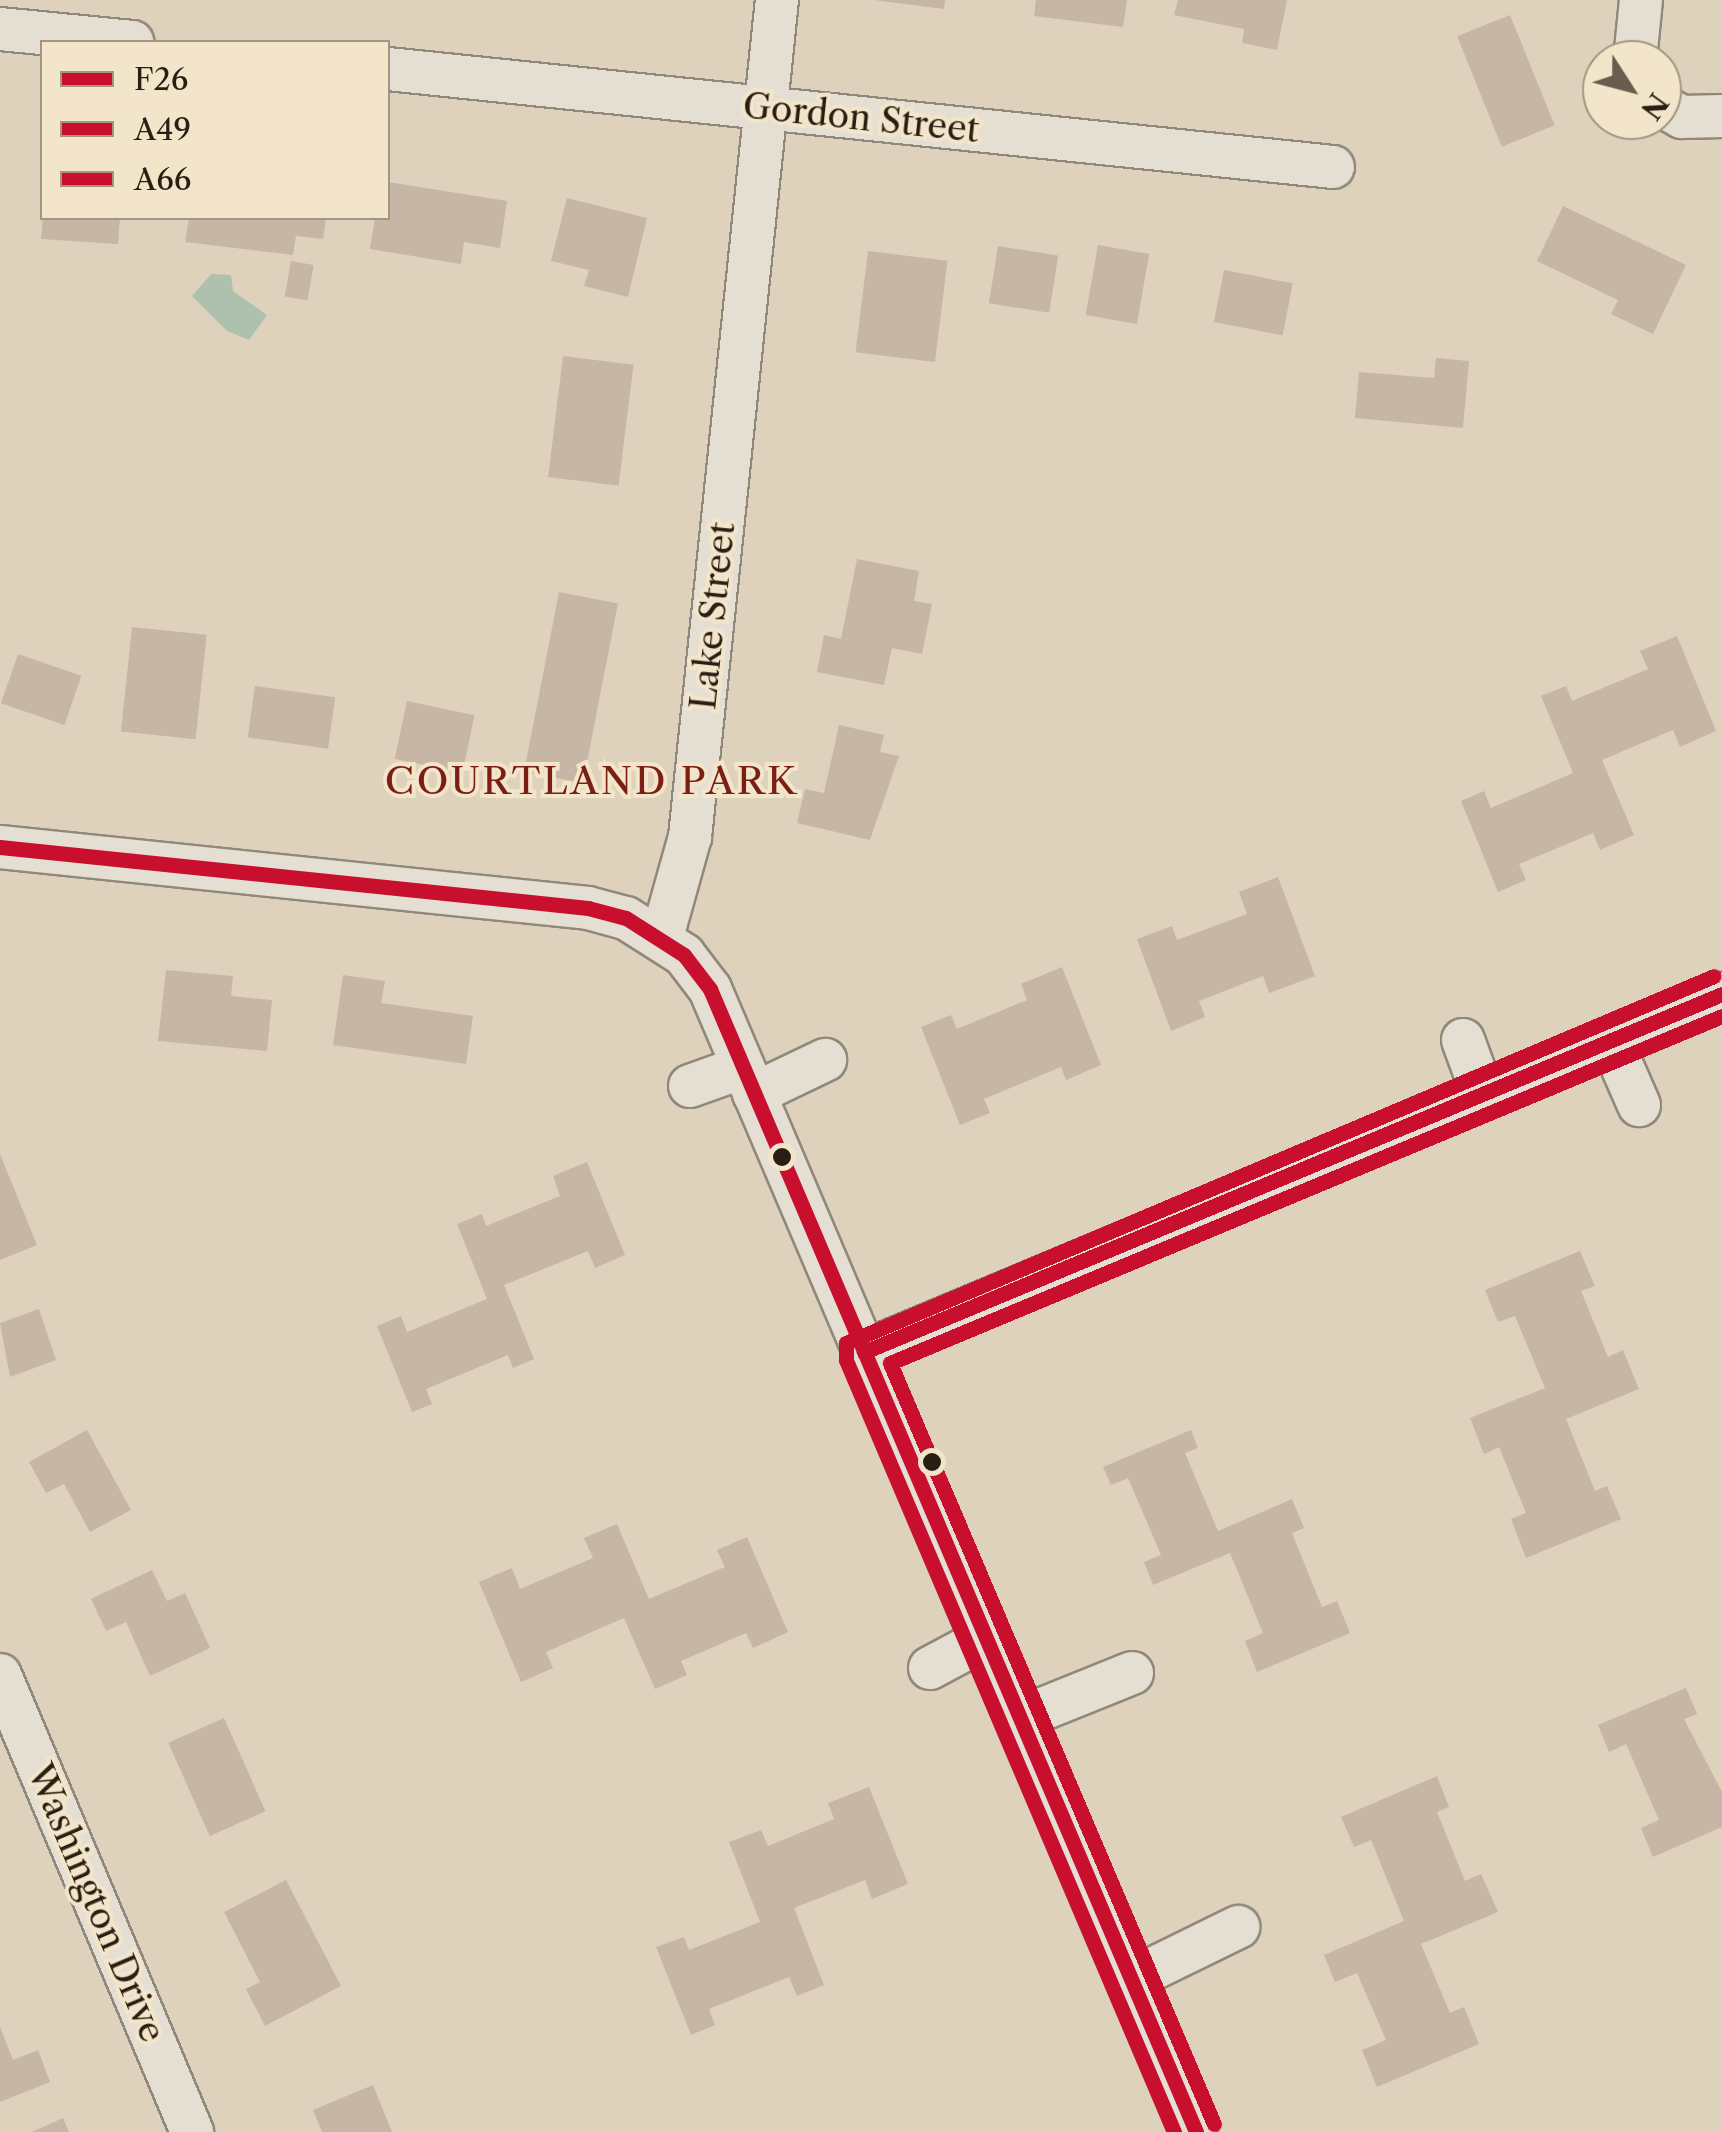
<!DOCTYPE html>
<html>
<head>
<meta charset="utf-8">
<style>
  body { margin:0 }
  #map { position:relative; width:1722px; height:2132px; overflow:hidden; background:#ded2bc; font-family:"Libre Caslon Text",serif }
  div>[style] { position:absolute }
  .water>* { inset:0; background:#aec1af }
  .building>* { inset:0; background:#c7b6a5; transform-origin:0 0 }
  .roads { filter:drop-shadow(2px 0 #90887a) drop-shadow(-2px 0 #90887a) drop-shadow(0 2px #90887a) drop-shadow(0 -2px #90887a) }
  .minor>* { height:42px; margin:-21px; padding:0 21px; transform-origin:21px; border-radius:21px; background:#e5dfd3 }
  .bus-1>* { height:15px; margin:-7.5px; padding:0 7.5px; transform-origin:7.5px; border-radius:7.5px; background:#c8102e }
  .bus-2>* { height:15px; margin:-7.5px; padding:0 7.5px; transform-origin:7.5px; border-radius:7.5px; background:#c8102e }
  .bus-3>* { height:15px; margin:-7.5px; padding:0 7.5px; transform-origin:7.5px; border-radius:7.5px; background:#c8102e }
  .dots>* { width:28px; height:28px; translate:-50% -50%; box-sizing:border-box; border:5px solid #f3e5ca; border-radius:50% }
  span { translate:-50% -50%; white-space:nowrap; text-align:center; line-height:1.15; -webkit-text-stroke:8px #f3e5ca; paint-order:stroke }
  .street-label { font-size:35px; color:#291e13 }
  .neighbourhood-label { font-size:38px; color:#7a1f14; letter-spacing:2.5px }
  .legend { position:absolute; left:40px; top:40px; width:350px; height:180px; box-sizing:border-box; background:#f3e5ca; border:2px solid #a29581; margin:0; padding:12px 18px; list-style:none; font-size:30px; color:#291e13 }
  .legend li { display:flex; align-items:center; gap:20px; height:50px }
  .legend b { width:50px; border:2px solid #a29581 }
  .north { position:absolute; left:1582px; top:40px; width:100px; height:100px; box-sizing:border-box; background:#f3e5ca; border:2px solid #a29581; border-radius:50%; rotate:126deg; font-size:28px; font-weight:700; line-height:40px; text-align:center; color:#291e13 }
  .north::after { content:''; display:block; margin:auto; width:35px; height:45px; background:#685d4e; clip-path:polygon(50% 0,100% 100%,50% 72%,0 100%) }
</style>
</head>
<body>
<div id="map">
  <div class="water">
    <div style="clip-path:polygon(211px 274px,231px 275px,233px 291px,267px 315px,249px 340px,227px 331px,192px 296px)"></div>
  </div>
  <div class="building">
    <div style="clip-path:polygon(874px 0,945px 0,944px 9px)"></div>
    <div style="clip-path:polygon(1036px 0,1127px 0,1123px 27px,1034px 16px)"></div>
    <div style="clip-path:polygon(1178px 0,1287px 0,1277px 50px,1242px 43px,1244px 29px,1174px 15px)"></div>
    <div style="left:1510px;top:15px;width:119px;height:57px;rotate:68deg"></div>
    <div style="clip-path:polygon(388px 182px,507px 201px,500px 248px,464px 242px,461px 264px,370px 249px,375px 218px,388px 218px)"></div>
    <div style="clip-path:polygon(567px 198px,647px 218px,628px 297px,584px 286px,589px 270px,551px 261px)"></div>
    <div style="clip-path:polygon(1563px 206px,1686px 265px,1653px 334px,1611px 314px,1618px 300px,1537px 261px)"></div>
    <div style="clip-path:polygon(43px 218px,120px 218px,118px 244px,41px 239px)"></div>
    <div style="clip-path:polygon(189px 218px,326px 218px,323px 239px,296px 236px,293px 255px,185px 242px)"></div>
    <div style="left:1098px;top:245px;width:52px;height:71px;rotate:10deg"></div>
    <div style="left:998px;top:246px;width:61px;height:58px;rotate:9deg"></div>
    <div style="left:868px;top:251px;width:80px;height:102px;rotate:7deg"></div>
    <div style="left:291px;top:261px;width:23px;height:36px;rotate:10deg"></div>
    <div style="left:1224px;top:270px;width:70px;height:53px;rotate:11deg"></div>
    <div style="left:563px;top:356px;width:71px;height:122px;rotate:7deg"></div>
    <div style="clip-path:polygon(1436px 358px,1469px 361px,1463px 428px,1355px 418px,1359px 372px,1434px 378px)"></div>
    <div style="clip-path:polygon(857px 559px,919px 571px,914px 601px,932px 604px,922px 654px,892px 648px,884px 685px,817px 672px,824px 635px,841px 639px)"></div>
    <div style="left:559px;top:592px;width:60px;height:183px;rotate:11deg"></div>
    <div style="left:132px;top:627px;width:75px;height:105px;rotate:6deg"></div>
    <div style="clip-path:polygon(1677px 636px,1716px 731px,1680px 747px,1673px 730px,1602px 760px,1634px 835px,1600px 850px,1593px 833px,1519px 864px,1526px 880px,1498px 892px,1461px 801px,1484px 791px,1491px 808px,1573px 773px,1541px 696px,1566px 686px,1572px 701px,1648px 669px,1640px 651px)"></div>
    <div style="left:18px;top:654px;width:67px;height:52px;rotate:19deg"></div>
    <div style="left:255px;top:686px;width:81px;height:52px;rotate:8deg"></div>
    <div style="left:407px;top:701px;width:69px;height:59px;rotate:12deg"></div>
    <div style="clip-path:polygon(839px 725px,884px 735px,880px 752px,899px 756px,870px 840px,797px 823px,805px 789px,824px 793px)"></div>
    <div style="clip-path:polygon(1278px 877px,1315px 976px,1269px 993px,1263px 976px,1199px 1001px,1205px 1017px,1171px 1031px,1137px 939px,1172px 926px,1177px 940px,1247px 914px,1239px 892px)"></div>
    <div style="clip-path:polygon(1062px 967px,1101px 1065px,1066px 1080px,1061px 1067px,984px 1099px,990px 1113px,960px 1125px,921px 1027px,951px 1015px,957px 1029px,1027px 1000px,1021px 984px)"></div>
    <div style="clip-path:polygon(166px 970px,233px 976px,231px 996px,272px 1000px,267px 1051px,158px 1041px)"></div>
    <div style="clip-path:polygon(343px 975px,385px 981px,381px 1003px,473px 1016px,466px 1064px,333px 1045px)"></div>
    <div style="clip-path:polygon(0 1154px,37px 1245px,0 1260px)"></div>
    <div style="clip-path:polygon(587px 1162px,625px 1255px,595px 1268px,588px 1251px,504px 1285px,534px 1359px,513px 1368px,508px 1355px,426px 1389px,432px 1404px,412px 1412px,377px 1326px,401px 1316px,407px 1332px,487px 1299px,457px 1224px,482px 1214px,486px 1226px,560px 1196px,553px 1176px)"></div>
    <div style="clip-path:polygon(1580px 1251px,1595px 1286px,1581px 1291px,1608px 1357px,1623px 1350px,1639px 1389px,1566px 1419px,1595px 1491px,1607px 1486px,1621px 1519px,1526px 1558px,1511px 1519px,1526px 1513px,1499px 1447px,1484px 1454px,1470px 1418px,1545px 1388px,1515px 1316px,1498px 1322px,1485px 1290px)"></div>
    <div style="clip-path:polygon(39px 1309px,56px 1360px,10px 1377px,0 1323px)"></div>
    <div style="clip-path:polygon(87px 1430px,131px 1510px,90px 1532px,64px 1484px,46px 1493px,29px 1462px)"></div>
    <div style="clip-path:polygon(1191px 1430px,1198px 1448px,1185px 1453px,1218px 1531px,1292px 1499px,1304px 1528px,1292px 1533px,1322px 1607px,1337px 1601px,1350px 1633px,1257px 1672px,1245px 1641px,1263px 1633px,1230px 1553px,1153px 1585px,1144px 1562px,1161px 1555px,1128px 1478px,1111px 1485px,1103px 1467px)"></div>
    <div style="clip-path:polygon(617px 1524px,649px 1599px,725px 1567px,717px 1550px,747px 1537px,788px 1632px,753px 1648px,746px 1633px,681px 1661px,687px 1675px,655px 1689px,624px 1618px,546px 1652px,553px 1668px,521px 1682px,479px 1582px,512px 1568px,520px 1589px,593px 1558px,584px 1538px)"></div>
    <div style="clip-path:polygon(152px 1570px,167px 1601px,185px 1593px,210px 1648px,150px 1676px,126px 1622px,106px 1631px,91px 1599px)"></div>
    <div style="clip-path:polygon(1686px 1688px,1697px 1714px,1684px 1719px,1722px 1792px,1722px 1827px,1653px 1857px,1641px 1828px,1659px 1820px,1626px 1744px,1609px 1752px,1598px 1725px)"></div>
    <div style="left:224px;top:1718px;width:102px;height:61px;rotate:66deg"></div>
    <div style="clip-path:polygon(1437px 1776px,1449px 1807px,1437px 1812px,1465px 1881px,1481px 1874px,1498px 1912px,1421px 1944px,1450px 2013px,1464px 2007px,1479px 2044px,1377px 2087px,1362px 2050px,1386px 2040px,1357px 1973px,1335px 1982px,1324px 1955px,1404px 1921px,1371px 1840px,1354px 1847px,1341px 1817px)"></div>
    <div style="clip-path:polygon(869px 1787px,908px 1884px,872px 1899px,865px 1880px,794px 1908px,824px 1985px,797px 1996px,789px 1977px,709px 2009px,715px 2025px,691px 2035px,656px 1947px,684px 1937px,689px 1950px,760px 1922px,729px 1842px,761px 1830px,768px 1846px,834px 1819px,828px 1803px)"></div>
    <div style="clip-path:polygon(286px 1880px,341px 1986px,265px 2026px,246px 1989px,260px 1982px,224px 1912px)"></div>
    <div style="clip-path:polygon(0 2027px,13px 2060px,38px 2050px,50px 2082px,0 2102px)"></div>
    <div style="clip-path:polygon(373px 2085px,392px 2132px,322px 2132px,313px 2110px)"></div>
    <div style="clip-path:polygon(63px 2118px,69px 2132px,32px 2132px)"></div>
  </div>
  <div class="roads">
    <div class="minor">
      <div style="left:0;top:29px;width:133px;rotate:5.6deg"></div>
      <div style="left:1635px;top:60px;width:60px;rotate:-84.3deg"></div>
      <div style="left:388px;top:69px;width:950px;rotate:5.92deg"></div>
      <div style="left:1662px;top:106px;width:23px;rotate:29deg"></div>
      <div style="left:1682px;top:117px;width:40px;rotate:-1.4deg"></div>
      <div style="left:0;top:847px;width:591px;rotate:5.92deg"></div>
      <div style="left:588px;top:908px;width:39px;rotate:15deg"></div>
      <div style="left:626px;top:918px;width:69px;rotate:32.5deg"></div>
      <div style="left:684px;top:955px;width:43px;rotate:52.6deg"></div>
      <div style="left:710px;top:989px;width:1242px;rotate:66.96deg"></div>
      <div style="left:662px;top:937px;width:104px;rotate:-74.4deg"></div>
      <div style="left:690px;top:837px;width:842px;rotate:-84.07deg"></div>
      <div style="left:1463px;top:1040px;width:55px;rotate:69.9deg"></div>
      <div style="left:1611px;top:1041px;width:70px;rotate:66.4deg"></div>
      <div style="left:690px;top:1086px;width:56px;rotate:-19.7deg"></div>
      <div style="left:754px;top:1094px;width:79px;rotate:-25.6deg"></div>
      <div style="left:864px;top:1352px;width:930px;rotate:-22.65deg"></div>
      <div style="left:930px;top:1668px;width:61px;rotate:-28.2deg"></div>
      <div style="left:0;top:1675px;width:496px;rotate:67.2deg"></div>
      <div style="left:1018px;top:1719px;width:123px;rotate:-22deg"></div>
      <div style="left:1128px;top:1981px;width:123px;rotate:-26.1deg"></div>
    </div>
  </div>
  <div class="bus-1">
    <div style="left:0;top:847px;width:591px;rotate:5.92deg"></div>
    <div style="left:588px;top:908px;width:39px;rotate:15deg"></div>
    <div style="left:626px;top:918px;width:69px;rotate:32.5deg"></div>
    <div style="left:684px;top:955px;width:43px;rotate:52.6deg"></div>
    <div style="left:710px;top:989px;width:1242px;rotate:66.96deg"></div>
    <div style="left:864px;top:1352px;width:930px;rotate:-22.65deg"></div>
  </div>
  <div class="bus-2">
    <div style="left:1214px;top:2124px;width:827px;rotate:-113.06deg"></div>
    <div style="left:890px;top:1363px;width:901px;rotate:-22.64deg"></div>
  </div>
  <div class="bus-3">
    <div style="left:1174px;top:2132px;width:839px;rotate:-113.02deg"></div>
    <div style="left:846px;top:1360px;width:17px;rotate:-90deg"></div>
    <div style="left:846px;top:1343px;width:942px;rotate:-22.92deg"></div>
  </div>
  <div class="dots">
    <div style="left:782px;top:1157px;background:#291e13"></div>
    <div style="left:932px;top:1462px;background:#291e13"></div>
  </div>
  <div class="street-label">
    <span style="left:861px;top:118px;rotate:6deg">Gordon Street</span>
    <span style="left:713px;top:616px;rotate:-84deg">Lake Street</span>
    <span style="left:96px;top:1903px;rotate:67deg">Washington Drive</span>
  </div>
  <div class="neighbourhood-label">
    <span style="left:592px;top:781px">COURTLAND PARK</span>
  </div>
  <ul class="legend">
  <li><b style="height:12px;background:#c8102e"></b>F26</li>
  <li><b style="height:12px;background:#c8102e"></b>A49</li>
  <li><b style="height:12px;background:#c8102e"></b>A66</li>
  </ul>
  <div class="north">N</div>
</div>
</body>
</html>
